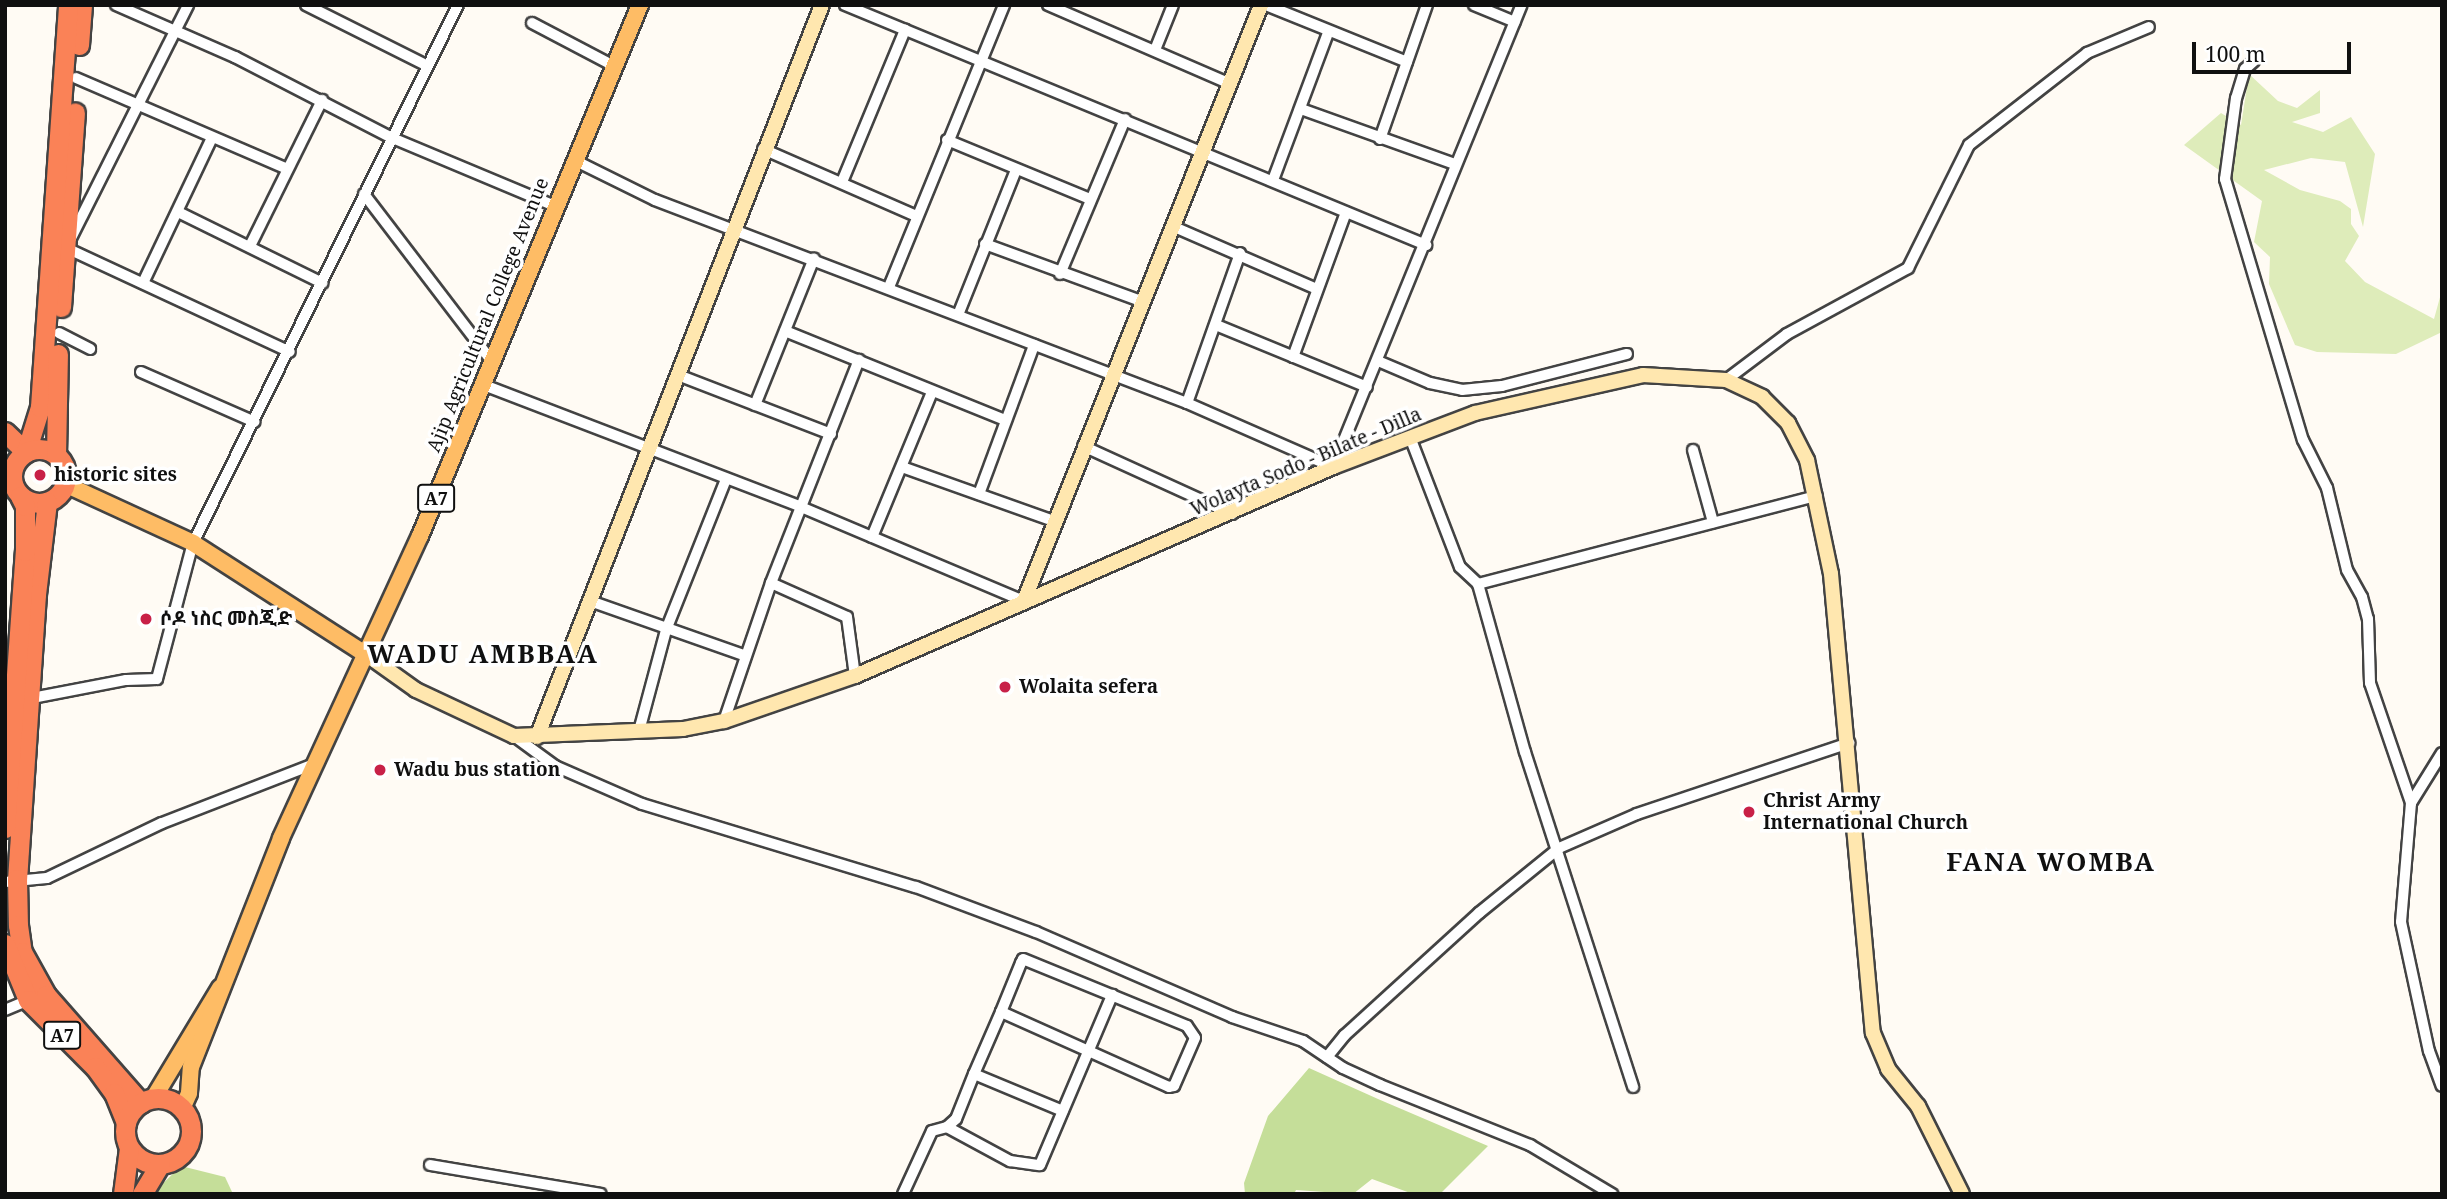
<!DOCTYPE html>
<html>
<head>
<meta charset="utf-8">
<style>
  body { margin:0 }
  #map { position:relative; width:2447px; height:1199px; overflow:hidden; background:#fffbf4; font-family:"Noto Serif","Noto Sans Ethiopic",serif }
  div>[style] { position:absolute }
  .green>* { inset:0; background:#deecba }
  .forest>* { inset:0; background:#c5de99 }
  .roads { filter:drop-shadow(2px 0 #434343) drop-shadow(-2px 0 #434343) drop-shadow(0 2px #434343) drop-shadow(0 -2px #434343) }
  .street>* { height:10px; margin:-5px; padding:0 5px; transform-origin:5px; border-radius:5px; background:#fff }
  .secondary>* { height:14px; margin:-7px; padding:0 7px; transform-origin:7px; border-radius:7px; background:#ffe7af }
  .primary>* { height:16px; margin:-8px; padding:0 8px; transform-origin:8px; border-radius:8px; background:#febc65 }
  .highway>* { height:19px; margin:-9.5px; padding:0 9.5px; transform-origin:9.5px; border-radius:9.5px; background:#fa8257 }
  .highway>.ring { margin:-9.5px; padding:0; box-sizing:content-box; background:none; border:19px solid #fa8257; border-radius:50% }
  .dots>* { width:19px; height:19px; translate:-50% -50%; box-sizing:border-box; border:4px solid #fff; border-radius:50% }
  span { translate:-50% -50%; white-space:nowrap; text-align:center; line-height:1.15; -webkit-text-stroke:7px #fff; paint-order:stroke }
  .shield-label span { padding:2px 5px; background:#fff; border:2px solid; border-radius:5px; -webkit-text-stroke-width:0 }
  .shield-label { font-size:18px; color:#101010; font-weight:700 }
  .street-label { font-size:19px; color:#101010 }
  .poi-label { font-size:19px; color:#101010; font-weight:700 }
  .left { translate:0 -50%; text-align:left }
  .district-label { font-size:26px; color:#101010; font-weight:700; letter-spacing:2px }
  .frame { position:absolute; inset:0; border:7px solid #101010; pointer-events:none }
  .scale { position:absolute; left:2192px; top:42px; width:159px; height:32px; box-sizing:border-box; border:4px solid #101010; border-top:0; padding-left:9px; font-size:21px; line-height:24px; white-space:nowrap; color:#101010; -webkit-text-stroke:5px #fff; paint-order:stroke }
</style>
</head>
<body>
<div id="map">
  <div class="green">
    <div style="clip-path:polygon(2249px 74px,2278px 101px,2297px 108px,2320px 90px,2320px 113px,2292px 122px,2323px 132px,2351px 117px,2375px 154px,2363px 227px,2345px 162px,2311px 158px,2264px 170px,2300px 190px,2340px 201px,2351px 209px,2351px 224px,2359px 236px,2345px 261px,2365px 282px,2434px 319px,2442px 290px,2442px 332px,2396px 354px,2317px 352px,2295px 345px,2269px 284px,2270px 257px,2254px 242px,2262px 201px,2184px 145px,2221px 113px,2241px 125px)"></div>
  </div>
  <div class="forest">
    <div style="clip-path:polygon(1309px 1068px,1378px 1099px,1488px 1146px,1440px 1194px,1413px 1194px,1372px 1179px,1353px 1194px,1296px 1190px,1294px 1194px,1245px 1194px,1244px 1183px,1268px 1116px)"></div>
    <div style="clip-path:polygon(181px 1166px,225px 1177px,233px 1194px,152px 1194px)"></div>
  </div>
  <div class="roads">
    <div class="street">
      <div style="left:116px;top:5px;width:130px;rotate:23.6deg"></div>
      <div style="left:235px;top:57px;width:174px;rotate:27.3deg"></div>
      <div style="left:390px;top:137px;width:179px;rotate:22.7deg"></div>
      <div style="left:306px;top:5px;width:134px;rotate:26.6deg"></div>
      <div style="left:845px;top:5px;width:629px;rotate:22.44deg"></div>
      <div style="left:1048px;top:5px;width:196px;rotate:23.4deg"></div>
      <div style="left:1266px;top:5px;width:152px;rotate:22deg"></div>
      <div style="left:1474px;top:5px;width:44px;rotate:22.5deg"></div>
      <div style="left:532px;top:23px;width:90px;rotate:27.7deg"></div>
      <div style="left:1155px;top:50px;width:48px;rotate:-68.2deg"></div>
      <div style="left:2254px;top:61px;width:12px;rotate:138deg"></div>
      <div style="left:2245px;top:69px;width:30px;rotate:107deg"></div>
      <div style="left:2236px;top:98px;width:82px;rotate:97.7deg"></div>
      <div style="left:2225px;top:179px;width:272px;rotate:73.4deg"></div>
      <div style="left:2303px;top:440px;width:54px;rotate:63.4deg"></div>
      <div style="left:2327px;top:488px;width:84px;rotate:76.3deg"></div>
      <div style="left:2347px;top:570px;width:31px;rotate:61deg"></div>
      <div style="left:2362px;top:597px;width:23px;rotate:75deg"></div>
      <div style="left:2368px;top:619px;width:64px;rotate:88.2deg"></div>
      <div style="left:2370px;top:683px;width:127px;rotate:71.1deg"></div>
      <div style="left:76px;top:78px;width:230px;rotate:23.3deg"></div>
      <div style="left:1301px;top:109px;width:164px;rotate:19.7deg"></div>
      <div style="left:1380px;top:139px;width:142px;rotate:-70.7deg"></div>
      <div style="left:947px;top:140px;width:155px;rotate:22.4deg"></div>
      <div style="left:763px;top:149px;width:167px;rotate:23.6deg"></div>
      <div style="left:574px;top:160px;width:90px;rotate:26.3deg"></div>
      <div style="left:655px;top:200px;width:569px;rotate:20.89deg"></div>
      <div style="left:1187px;top:403px;width:159px;rotate:23.7deg"></div>
      <div style="left:1333px;top:467px;width:499px;rotate:-67.8deg"></div>
      <div style="left:1273px;top:180px;width:157px;rotate:-69.5deg"></div>
      <div style="left:842px;top:182px;width:165px;rotate:-67.5deg"></div>
      <div style="left:364px;top:194px;width:213px;rotate:52.6deg"></div>
      <div style="left:178px;top:212px;width:161px;rotate:26.2deg"></div>
      <div style="left:1172px;top:226px;width:158px;rotate:23.5deg"></div>
      <div style="left:70px;top:240px;width:263px;rotate:-63.3deg"></div>
      <div style="left:985px;top:244px;width:166px;rotate:20.1deg"></div>
      <div style="left:62px;top:246px;width:251px;rotate:24.9deg"></div>
      <div style="left:250px;top:246px;width:163px;rotate:-63.7deg"></div>
      <div style="left:1060px;top:274px;width:168px;rotate:-67.2deg"></div>
      <div style="left:143px;top:283px;width:161px;rotate:-64.6deg"></div>
      <div style="left:889px;top:287px;width:305px;rotate:-67.8deg"></div>
      <div style="left:958px;top:315px;width:156px;rotate:-68.2deg"></div>
      <div style="left:1216px;top:325px;width:163px;rotate:22.3deg"></div>
      <div style="left:785px;top:331px;width:237px;rotate:22deg"></div>
      <div style="left:59px;top:333px;width:35px;rotate:27deg"></div>
      <div style="left:1293px;top:357px;width:154px;rotate:-69.9deg"></div>
      <div style="left:1378px;top:361px;width:56px;rotate:22.9deg"></div>
      <div style="left:1430px;top:383px;width:33px;rotate:12deg"></div>
      <div style="left:1462px;top:390px;width:40px;rotate:-5.7deg"></div>
      <div style="left:1502px;top:386px;width:129px;rotate:-14.4deg"></div>
      <div style="left:141px;top:372px;width:124px;rotate:23.7deg"></div>
      <div style="left:678px;top:375px;width:164px;rotate:21.1deg"></div>
      <div style="left:1726px;top:380px;width:76px;rotate:-37deg"></div>
      <div style="left:1787px;top:334px;width:138px;rotate:-28.6deg"></div>
      <div style="left:1908px;top:268px;width:137px;rotate:-63.6deg"></div>
      <div style="left:1969px;top:145px;width:150px;rotate:-37.9deg"></div>
      <div style="left:2087px;top:53px;width:67px;rotate:-22.8deg"></div>
      <div style="left:484px;top:385px;width:340px;rotate:21deg"></div>
      <div style="left:801px;top:507px;width:242px;rotate:22.9deg"></div>
      <div style="left:1187px;top:403px;width:159px;rotate:-70.5deg"></div>
      <div style="left:755px;top:405px;width:158px;rotate:-68.1deg"></div>
      <div style="left:1410px;top:437px;width:139px;rotate:69deg"></div>
      <div style="left:1460px;top:567px;width:25px;rotate:43deg"></div>
      <div style="left:1478px;top:584px;width:350px;rotate:-14.6deg"></div>
      <div style="left:1083px;top:446px;width:164px;rotate:24.5deg"></div>
      <div style="left:1693px;top:450px;width:75px;rotate:74.5deg"></div>
      <div style="left:902px;top:467px;width:161px;rotate:19.6deg"></div>
      <div style="left:979px;top:494px;width:159px;rotate:-69.7deg"></div>
      <div style="left:872px;top:537px;width:157px;rotate:-67.5deg"></div>
      <div style="left:771px;top:583px;width:83px;rotate:24.1deg"></div>
      <div style="left:847px;top:617px;width:60px;rotate:82.3deg"></div>
      <div style="left:1478px;top:584px;width:174px;rotate:74.4deg"></div>
      <div style="left:1525px;top:752px;width:352px;rotate:72.1deg"></div>
      <div style="left:590px;top:601px;width:165px;rotate:19.4deg"></div>
      <div style="left:27px;top:699px;width:101px;rotate:-10.9deg"></div>
      <div style="left:126px;top:680px;width:31px;rotate:-2deg"></div>
      <div style="left:157px;top:679px;width:141px;rotate:-75.2deg"></div>
      <div style="left:193px;top:543px;width:600px;rotate:-63.78deg"></div>
      <div style="left:724px;top:721px;width:146px;rotate:-71.2deg"></div>
      <div style="left:771px;top:583px;width:240px;rotate:-68.5deg"></div>
      <div style="left:639px;top:731px;width:105px;rotate:-75deg"></div>
      <div style="left:666px;top:630px;width:162px;rotate:-68.3deg"></div>
      <div style="left:514px;top:736px;width:51px;rotate:36.2deg"></div>
      <div style="left:555px;top:766px;width:95px;rotate:23.6deg"></div>
      <div style="left:642px;top:804px;width:286px;rotate:16.9deg"></div>
      <div style="left:916px;top:887px;width:128px;rotate:20.6deg"></div>
      <div style="left:1036px;top:932px;width:214px;rotate:23.4deg"></div>
      <div style="left:1232px;top:1017px;width:75px;rotate:18.7deg"></div>
      <div style="left:1303px;top:1041px;width:48px;rotate:34deg"></div>
      <div style="left:1343px;top:1068px;width:41px;rotate:24.7deg"></div>
      <div style="left:1380px;top:1085px;width:162px;rotate:21.8deg"></div>
      <div style="left:1530px;top:1145px;width:96px;rotate:30.9deg"></div>
      <div style="left:2442px;top:753px;width:59px;rotate:121.8deg"></div>
      <div style="left:2411px;top:803px;width:119px;rotate:94.8deg"></div>
      <div style="left:2401px;top:922px;width:132px;rotate:77.8deg"></div>
      <div style="left:2429px;top:1051px;width:37px;rotate:70deg"></div>
      <div style="left:5px;top:882px;width:42px;rotate:-5.4deg"></div>
      <div style="left:47px;top:878px;width:127px;rotate:-25.6deg"></div>
      <div style="left:162px;top:823px;width:166px;rotate:-21.2deg"></div>
      <div style="left:5px;top:1010px;width:25px;rotate:-23deg"></div>
      <div style="left:1327px;top:1057px;width:28px;rotate:-51deg"></div>
      <div style="left:1345px;top:1035px;width:181px;rotate:-42.3deg"></div>
      <div style="left:1479px;top:913px;width:103px;rotate:-39.1deg"></div>
      <div style="left:1559px;top:848px;width:85px;rotate:-23.6deg"></div>
      <div style="left:1637px;top:814px;width:224px;rotate:-18.5deg"></div>
      <div style="left:974px;top:1074px;width:96px;rotate:22.6deg"></div>
      <div style="left:947px;top:1127px;width:72px;rotate:28.4deg"></div>
      <div style="left:1010px;top:1161px;width:30px;rotate:8deg"></div>
      <div style="left:1040px;top:1165px;width:185px;rotate:-67deg"></div>
      <div style="left:430px;top:1165px;width:173px;rotate:9.6deg"></div>
      <div style="left:903px;top:1194px;width:69px;rotate:-65.3deg"></div>
      <div style="left:932px;top:1131px;width:16px;rotate:-15deg"></div>
      <div style="left:947px;top:1127px;width:12px;rotate:-42deg"></div>
      <div style="left:956px;top:1119px;width:48px;rotate:-68.2deg"></div>
      <div style="left:974px;top:1074px;width:68px;rotate:-66.5deg"></div>
      <div style="left:1001px;top:1012px;width:53px;rotate:-67.8deg"></div>
      <div style="left:1021px;top:963px;width:4px;rotate:-63deg"></div>
      <div style="left:1023px;top:959px;width:177px;rotate:22.2deg"></div>
      <div style="left:1187px;top:1026px;width:14px;rotate:56deg"></div>
      <div style="left:1195px;top:1038px;width:52px;rotate:113.6deg"></div>
      <div style="left:1174px;top:1086px;width:5px;rotate:169deg"></div>
      <div style="left:1169px;top:1087px;width:184px;rotate:-155.9deg"></div>
    </div>
    <div class="secondary">
      <div style="left:1024px;top:601px;width:641px;rotate:-68.31deg"></div>
      <div style="left:367px;top:655px;width:60px;rotate:35.5deg"></div>
      <div style="left:416px;top:690px;width:108px;rotate:25.1deg"></div>
      <div style="left:514px;top:736px;width:169px;rotate:-2.4deg"></div>
      <div style="left:683px;top:729px;width:42px;rotate:-11deg"></div>
      <div style="left:724px;top:721px;width:139px;rotate:-19deg"></div>
      <div style="left:855px;top:676px;width:522px;rotate:-23.62deg"></div>
      <div style="left:1333px;top:467px;width:152px;rotate:-20.8deg"></div>
      <div style="left:1475px;top:413px;width:172px;rotate:-12.7deg"></div>
      <div style="left:1643px;top:375px;width:83px;rotate:3.4deg"></div>
      <div style="left:1726px;top:380px;width:40px;rotate:25deg"></div>
      <div style="left:1762px;top:397px;width:37px;rotate:45deg"></div>
      <div style="left:1788px;top:423px;width:42px;rotate:62.8deg"></div>
      <div style="left:1807px;top:460px;width:116px;rotate:78.1deg"></div>
      <div style="left:1831px;top:574px;width:461px;rotate:84.8deg"></div>
      <div style="left:1873px;top:1033px;width:39px;rotate:67deg"></div>
      <div style="left:1888px;top:1069px;width:48px;rotate:51deg"></div>
      <div style="left:1918px;top:1106px;width:98px;rotate:63.4deg"></div>
      <div style="left:537px;top:737px;width:786px;rotate:-68.73deg"></div>
    </div>
    <div class="primary">
      <div style="left:65px;top:484px;width:141px;rotate:24.7deg"></div>
      <div style="left:193px;top:543px;width:207px;rotate:32.8deg"></div>
      <div style="left:153px;top:1099px;width:130px;rotate:-58.9deg"></div>
      <div style="left:182px;top:1109px;width:17px;rotate:-66deg"></div>
      <div style="left:189px;top:1093px;width:26px;rotate:-86deg"></div>
      <div style="left:191px;top:1067px;width:246px;rotate:-68.5deg"></div>
      <div style="left:281px;top:838px;width:332px;rotate:-65.3deg"></div>
      <div style="left:420px;top:536px;width:575px;rotate:-67.5deg"></div>
    </div>
    <div class="highway">
      <div style="left:79px;top:45px;width:40px;rotate:-85.7deg"></div>
      <div style="left:61px;top:307px;width:195px;rotate:-85.9deg"></div>
      <div style="left:5px;top:432px;width:29px;rotate:44deg"></div>
      <div style="left:26px;top:452px;width:47px;rotate:-72.7deg"></div>
      <div style="left:40px;top:407px;width:403px;rotate:-86deg"></div>
      <div class="ring" style="left:12px;top:449px;width:35px;height:35px"></div>
      <div style="left:56px;top:455px;width:101px;rotate:-88.9deg"></div>
      <div style="left:47px;top:502px;width:93px;rotate:96.8deg"></div>
      <div style="left:36px;top:594px;width:286px;rotate:93.8deg"></div>
      <div style="left:17px;top:879px;width:46px;rotate:88.8deg"></div>
      <div style="left:18px;top:925px;width:27px;rotate:82deg"></div>
      <div style="left:22px;top:952px;width:49px;rotate:60.8deg"></div>
      <div style="left:46px;top:995px;width:144px;rotate:48.7deg"></div>
      <div style="left:5px;top:828px;width:278px;rotate:-85.9deg"></div>
      <div style="left:25px;top:551px;width:45px;rotate:-90deg"></div>
      <div style="left:25px;top:506px;width:11px;rotate:-117deg"></div>
      <div style="left:5px;top:944px;width:61px;rotate:67.7deg"></div>
      <div style="left:28px;top:1000px;width:95px;rotate:45deg"></div>
      <div style="left:95px;top:1067px;width:32px;rotate:54deg"></div>
      <div style="left:114px;top:1093px;width:32px;rotate:68deg"></div>
      <div class="ring" style="left:125px;top:1098px;width:47px;height:47px"></div>
      <div style="left:123px;top:1194px;width:46px;rotate:-82.6deg"></div>
      <div style="left:142px;top:1194px;width:35px;rotate:-59deg"></div>
    </div>
  </div>
  <div class="dots">
    <div style="left:40px;top:475px;background:#c82148"></div>
    <div style="left:146px;top:619px;background:#c82148"></div>
    <div style="left:1005px;top:687px;background:#c82148"></div>
    <div style="left:380px;top:770px;background:#c82148"></div>
    <div style="left:1749px;top:812px;background:#c82148"></div>
  </div>
  <div class="shield-label">
    <span style="left:436px;top:498px">A7</span>
    <span style="left:62px;top:1035px">A7</span>
  </div>
  <div class="street-label">
    <span style="left:488px;top:315px;rotate:-68deg">Ajip Agricultural College Avenue</span>
    <span style="left:1306px;top:462px;rotate:-23deg">Wolayta Sodo - Bilate - Dilla</span>
  </div>
  <div class="poi-label">
    <span class="left" style="left:54px;top:475px">historic sites</span>
    <span class="left" style="left:160px;top:619px">ሶዶ ነስር መስጂድ</span>
    <span class="left" style="left:1019px;top:687px">Wolaita sefera</span>
    <span class="left" style="left:394px;top:770px">Wadu bus station</span>
    <span class="left" style="left:1763px;top:812px">Christ Army<br>International Church</span>
  </div>
  <div class="district-label">
    <span style="left:483px;top:654px">WADU AMBBAA</span>
    <span style="left:2051px;top:862px">FANA WOMBA</span>
  </div>
  <div class="frame"></div>
  <div class="scale">100 m</div>
</div>
</body>
</html>
